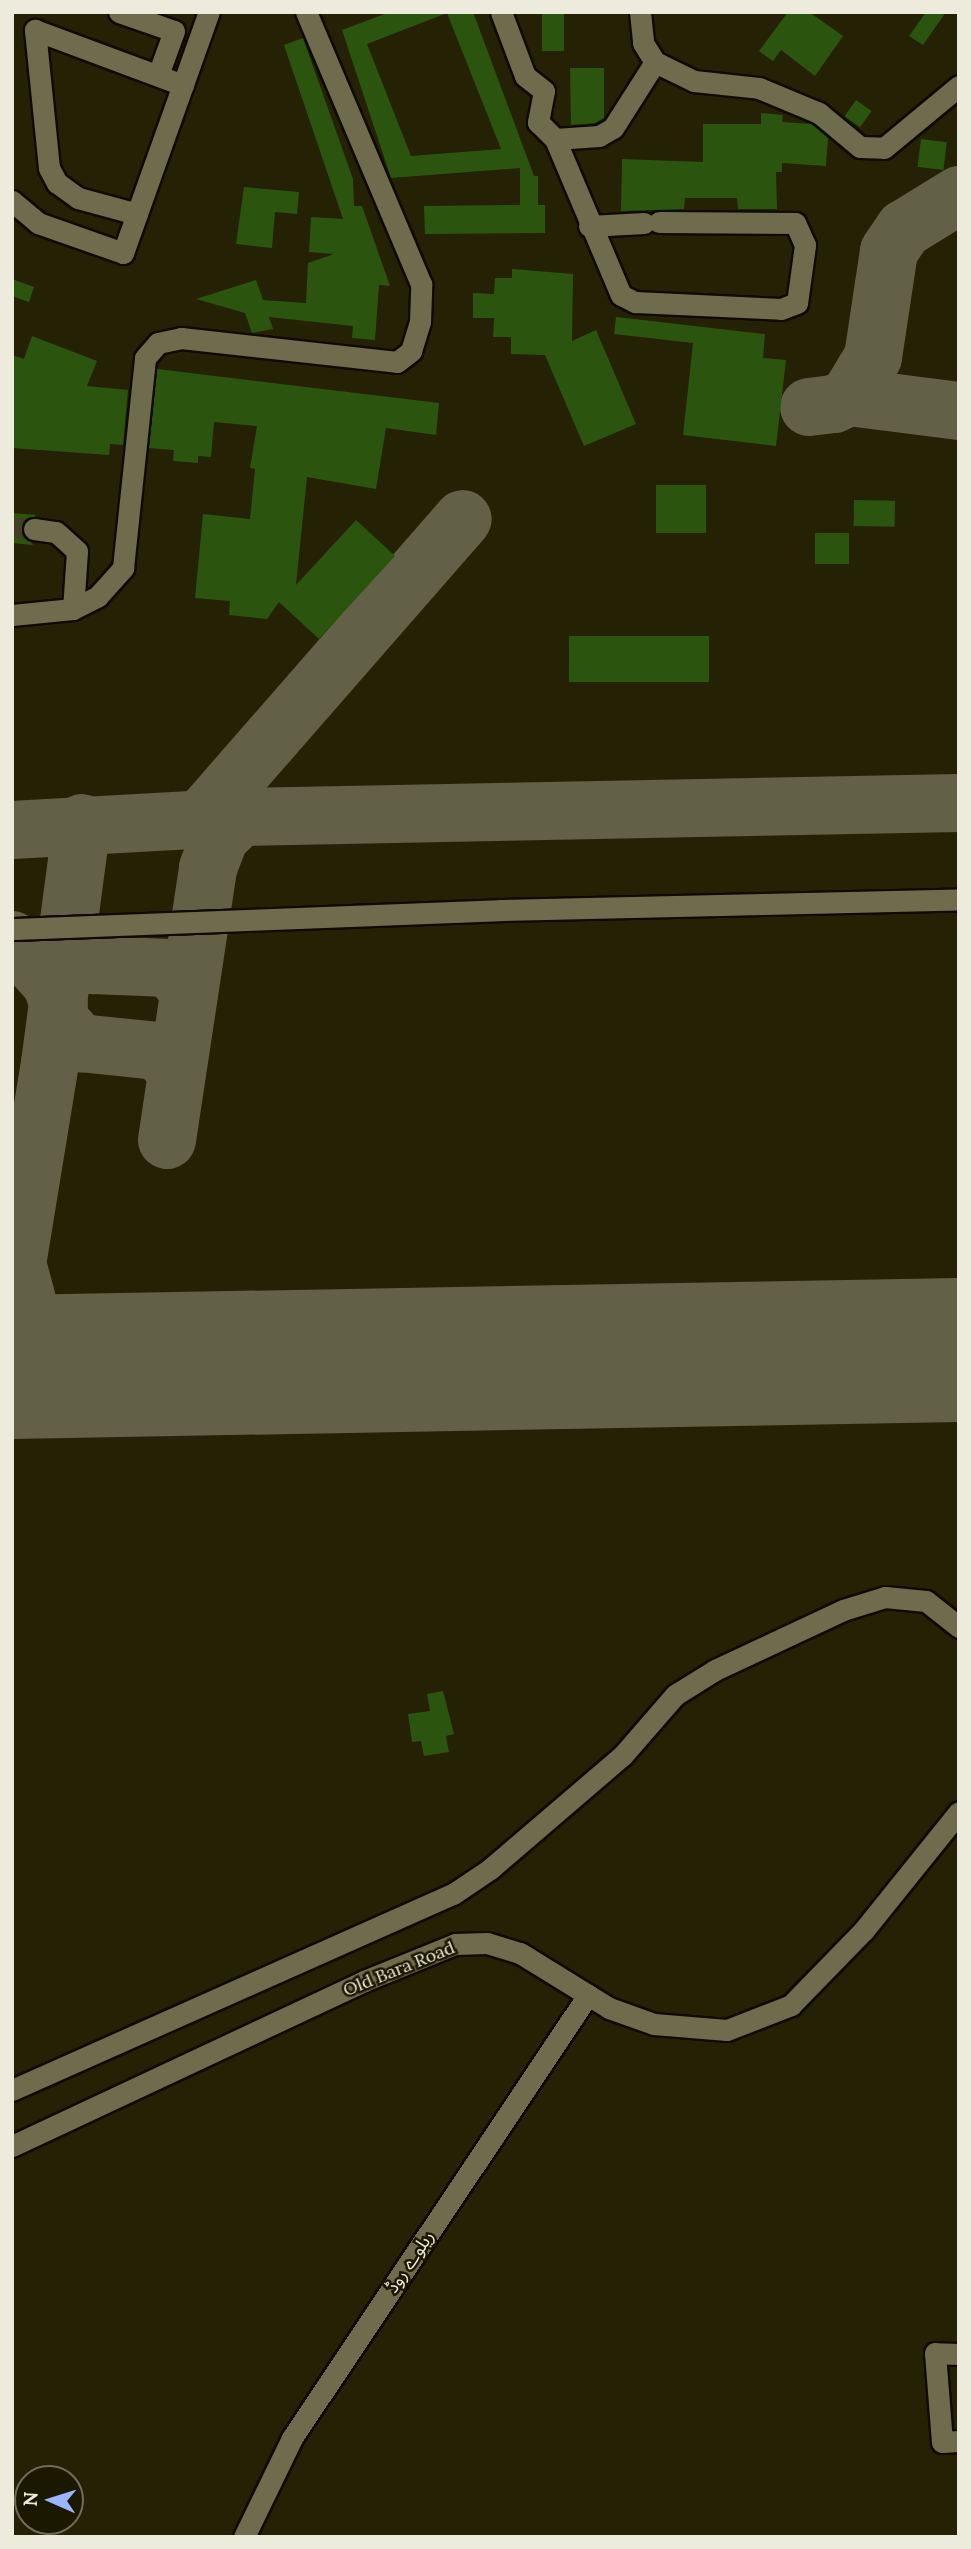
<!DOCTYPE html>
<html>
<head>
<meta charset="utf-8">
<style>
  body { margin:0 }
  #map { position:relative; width:971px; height:2549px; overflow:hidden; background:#252105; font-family:Lora,"Noto Sans Arabic",serif }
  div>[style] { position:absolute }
  .taxiway>* { height:58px; margin:-29px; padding:0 29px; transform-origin:29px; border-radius:29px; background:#626047 }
  .runway>* { height:144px; margin:-72px; padding:0 72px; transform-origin:72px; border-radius:72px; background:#626047 }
  .building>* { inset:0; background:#2b550f; transform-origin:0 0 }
  .minor-tunnel>* { height:21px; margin-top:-10.5px; transform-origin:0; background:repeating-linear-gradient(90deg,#433f25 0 21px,transparent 0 31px) }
  .roads { filter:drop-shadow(2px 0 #0e0a00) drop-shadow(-2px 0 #0e0a00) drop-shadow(0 2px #0e0a00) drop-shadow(0 -2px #0e0a00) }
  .minor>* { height:21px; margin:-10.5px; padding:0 10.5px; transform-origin:10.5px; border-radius:10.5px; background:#6f6c4e }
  span { translate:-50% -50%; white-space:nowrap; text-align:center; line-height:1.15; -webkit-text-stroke:5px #1b1800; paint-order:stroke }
  .street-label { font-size:18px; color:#edebdb }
  .frame { position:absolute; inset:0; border:14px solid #edebdb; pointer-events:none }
  .north { position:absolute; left:14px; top:2465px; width:70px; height:70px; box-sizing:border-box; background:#1b1800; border:2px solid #6f6c58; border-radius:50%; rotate:273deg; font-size:19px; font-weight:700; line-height:28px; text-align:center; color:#edebdb }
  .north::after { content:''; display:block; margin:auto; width:24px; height:32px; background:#9cb4fd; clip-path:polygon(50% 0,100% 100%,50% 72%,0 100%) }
</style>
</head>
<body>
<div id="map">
  <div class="taxiway">
    <div style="left:849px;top:397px;width:47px;rotate:-59deg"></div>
    <div style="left:873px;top:357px;width:107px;rotate:-81.4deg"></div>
    <div style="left:889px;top:251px;width:27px;rotate:-56deg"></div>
    <div style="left:904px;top:229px;width:65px;rotate:-31.7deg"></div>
    <div style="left:809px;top:407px;width:25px;rotate:-7deg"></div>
    <div style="left:834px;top:404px;width:17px;rotate:-25deg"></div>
    <div style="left:849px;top:397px;width:111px;rotate:7.3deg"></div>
    <div style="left:201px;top:819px;width:398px;rotate:-48.9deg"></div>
    <div style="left:12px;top:830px;width:229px;rotate:-3.2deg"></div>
    <div style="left:241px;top:817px;width:718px;rotate:-1.12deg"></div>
    <div style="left:67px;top:939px;width:37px;rotate:45deg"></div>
    <div style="left:93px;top:965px;width:76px;rotate:2.3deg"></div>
    <div style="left:169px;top:968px;width:30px;rotate:48deg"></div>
    <div style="left:12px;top:940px;width:58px;rotate:47.8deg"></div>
    <div style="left:51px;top:983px;width:23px;rotate:70deg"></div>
    <div style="left:57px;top:1017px;width:35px;rotate:49deg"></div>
    <div style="left:80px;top:1043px;width:77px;rotate:5.9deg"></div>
    <div style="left:157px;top:1051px;width:28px;rotate:45deg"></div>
    <div style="left:167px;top:1140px;width:275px;rotate:-81.4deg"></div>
    <div style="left:208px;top:868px;width:33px;rotate:-69deg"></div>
    <div style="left:220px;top:837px;width:29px;rotate:-44deg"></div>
    <div style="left:19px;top:1270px;width:78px;rotate:75.1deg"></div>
    <div style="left:39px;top:1345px;width:26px;rotate:58deg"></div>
    <div style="left:12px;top:1295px;width:235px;rotate:-80.7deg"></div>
    <div style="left:50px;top:1063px;width:242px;rotate:-82.4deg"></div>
  </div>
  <div class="runway">
    <div style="left:12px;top:1367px;width:947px;rotate:-1.03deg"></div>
  </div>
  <div class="building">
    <div style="clip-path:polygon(evenodd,390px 12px,473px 12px,534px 176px,538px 176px,538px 205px,545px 205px,545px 233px,425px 234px,424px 206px,520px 205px,520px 168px,391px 178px,342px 30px,390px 12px,447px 13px,501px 149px,411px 156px,367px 44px,447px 13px)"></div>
    <div style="left:542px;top:12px;width:22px;height:39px"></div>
    <div style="clip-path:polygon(788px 12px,809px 12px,843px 36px,815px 76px,781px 50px,773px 61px,759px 51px)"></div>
    <div style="clip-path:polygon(926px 12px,946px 12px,923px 45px,909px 36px)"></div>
    <div style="clip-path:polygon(303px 38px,353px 179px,354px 206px,362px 206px,390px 286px,379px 285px,375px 340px,352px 338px,353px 326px,269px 317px,273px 329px,252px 333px,245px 313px,196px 299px,256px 280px,263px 300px,306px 303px,308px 263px,334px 254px,309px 252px,311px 217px,343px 219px,284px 45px)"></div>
    <div style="clip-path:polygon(570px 68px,604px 68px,604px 118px,595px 123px,571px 125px)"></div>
    <div style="left:856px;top:100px;width:19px;height:20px;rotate:35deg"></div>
    <div style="clip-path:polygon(761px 113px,783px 115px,782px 122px,812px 124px,828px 138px,826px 166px,782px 163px,782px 172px,776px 172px,777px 209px,738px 209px,737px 198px,685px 198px,684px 209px,621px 211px,622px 159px,703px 162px,703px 124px,761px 124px)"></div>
    <div style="left:921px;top:139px;width:26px;height:28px;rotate:7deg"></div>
    <div style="clip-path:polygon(244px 187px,299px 192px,297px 214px,275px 212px,272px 248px,236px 244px)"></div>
    <div style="clip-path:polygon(512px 269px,573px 274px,572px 341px,596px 330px,636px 424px,584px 446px,545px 355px,511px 354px,511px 337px,493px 337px,494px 318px,473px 318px,473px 293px,494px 294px,495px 278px,512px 278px)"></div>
    <div style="clip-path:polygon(12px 279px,34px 287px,29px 302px,12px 296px)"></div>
    <div style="clip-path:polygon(616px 317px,765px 334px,763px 358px,786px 360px,776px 446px,683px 435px,693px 343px,614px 334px)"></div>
    <div style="clip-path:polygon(32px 336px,97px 361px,87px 386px,128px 390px,123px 445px,110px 444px,109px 455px,12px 448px,12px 355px,24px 359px)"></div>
    <div style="clip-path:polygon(157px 369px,439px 403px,436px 435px,386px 428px,376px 489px,307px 477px,296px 585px,356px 520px,395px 556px,319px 639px,279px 602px,267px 619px,229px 615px,230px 601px,195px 598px,203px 514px,250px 519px,255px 469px,250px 468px,257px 426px,214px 422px,211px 457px,198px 456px,198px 463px,173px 461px,174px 450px,149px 448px)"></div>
    <div style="left:706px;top:485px;width:48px;height:50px;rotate:90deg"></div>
    <div style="left:854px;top:500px;width:41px;height:26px;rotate:1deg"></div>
    <div style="clip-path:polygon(12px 513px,36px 515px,21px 528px,33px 545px,12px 543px)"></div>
    <div style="left:815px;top:533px;width:34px;height:31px"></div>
    <div style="left:709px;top:636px;width:46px;height:140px;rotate:90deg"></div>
    <div style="clip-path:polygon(443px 1691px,454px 1734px,446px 1736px,449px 1752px,424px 1756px,421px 1741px,412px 1742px,408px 1714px,430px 1711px,427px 1694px)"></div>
  </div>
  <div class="minor-tunnel">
    <div style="left:12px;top:527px;width:22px;rotate:5deg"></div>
  </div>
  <div class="roads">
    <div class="minor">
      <div style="left:119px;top:12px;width:58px;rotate:19.1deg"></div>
      <div style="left:174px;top:31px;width:47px;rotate:110deg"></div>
      <div style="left:501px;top:12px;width:68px;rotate:69.4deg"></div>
      <div style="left:525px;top:76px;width:24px;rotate:38deg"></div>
      <div style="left:544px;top:91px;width:32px;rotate:101deg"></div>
      <div style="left:538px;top:122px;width:24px;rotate:45deg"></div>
      <div style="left:555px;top:139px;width:169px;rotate:67.1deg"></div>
      <div style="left:621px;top:295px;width:16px;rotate:27deg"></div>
      <div style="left:635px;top:302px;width:146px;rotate:2.7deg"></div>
      <div style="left:781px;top:309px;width:17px;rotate:-21deg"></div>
      <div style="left:797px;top:303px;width:59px;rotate:-82.1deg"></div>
      <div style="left:805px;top:245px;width:24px;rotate:-114deg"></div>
      <div style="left:795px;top:223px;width:136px;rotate:-179.6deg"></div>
      <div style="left:640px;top:12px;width:31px;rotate:84deg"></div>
      <div style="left:643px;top:43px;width:22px;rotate:58deg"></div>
      <div style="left:655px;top:62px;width:43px;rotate:26deg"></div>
      <div style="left:694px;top:81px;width:65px;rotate:6.1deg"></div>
      <div style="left:759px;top:88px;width:65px;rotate:22.6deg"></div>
      <div style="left:819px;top:113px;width:53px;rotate:39.7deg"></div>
      <div style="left:860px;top:147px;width:24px;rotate:2deg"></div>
      <div style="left:884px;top:148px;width:97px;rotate:-39.6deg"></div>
      <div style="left:555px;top:139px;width:44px;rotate:-3.9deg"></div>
      <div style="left:599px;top:136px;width:16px;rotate:-30deg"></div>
      <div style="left:613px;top:128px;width:78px;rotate:-57.5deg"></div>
      <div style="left:12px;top:201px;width:34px;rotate:40deg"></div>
      <div style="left:38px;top:223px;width:90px;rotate:19.4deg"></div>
      <div style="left:123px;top:253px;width:256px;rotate:-70.4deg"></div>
      <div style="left:137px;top:214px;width:61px;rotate:-164.8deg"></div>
      <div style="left:78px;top:198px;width:26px;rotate:-144deg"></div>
      <div style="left:57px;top:183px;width:17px;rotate:-118deg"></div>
      <div style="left:49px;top:168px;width:139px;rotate:-95.8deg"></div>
      <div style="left:35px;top:30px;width:158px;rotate:20.4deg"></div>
      <div style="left:589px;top:226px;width:55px;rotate:-3.1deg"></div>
      <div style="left:34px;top:529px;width:22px;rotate:8deg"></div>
      <div style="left:56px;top:532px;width:28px;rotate:42deg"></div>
      <div style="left:77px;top:551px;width:58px;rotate:93.9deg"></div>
      <div style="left:12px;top:615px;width:61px;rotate:-5.6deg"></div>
      <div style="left:73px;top:609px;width:28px;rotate:-27deg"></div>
      <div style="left:98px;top:596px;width:38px;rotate:-48deg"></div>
      <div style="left:123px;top:568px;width:211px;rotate:-84deg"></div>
      <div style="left:145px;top:358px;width:20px;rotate:-49deg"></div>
      <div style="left:158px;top:343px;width:24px;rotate:-12deg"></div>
      <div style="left:181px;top:338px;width:217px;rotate:6.3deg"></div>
      <div style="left:397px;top:362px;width:18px;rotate:-38deg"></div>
      <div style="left:411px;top:351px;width:30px;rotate:-73deg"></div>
      <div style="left:420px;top:322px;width:38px;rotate:-88deg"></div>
      <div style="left:421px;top:284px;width:295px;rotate:-112.9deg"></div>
      <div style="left:12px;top:929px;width:489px;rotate:-2.2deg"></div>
      <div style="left:501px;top:910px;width:458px;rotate:-1.3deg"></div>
      <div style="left:12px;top:2090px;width:483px;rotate:-24deg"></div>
      <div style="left:453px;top:1894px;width:45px;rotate:-34deg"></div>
      <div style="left:490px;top:1869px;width:175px;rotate:-40.6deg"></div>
      <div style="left:623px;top:1755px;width:79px;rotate:-49.1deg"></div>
      <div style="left:675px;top:1695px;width:47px;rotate:-32deg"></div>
      <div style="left:715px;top:1670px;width:141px;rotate:-25.1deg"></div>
      <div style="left:843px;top:1610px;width:44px;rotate:-17.2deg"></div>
      <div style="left:885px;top:1597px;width:41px;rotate:5.6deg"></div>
      <div style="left:926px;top:1601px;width:42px;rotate:38.2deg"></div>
      <div style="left:12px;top:2146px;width:389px;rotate:-25.1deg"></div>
      <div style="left:364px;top:1981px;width:98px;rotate:-22.1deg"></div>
      <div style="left:455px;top:1944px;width:32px;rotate:-2deg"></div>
      <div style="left:487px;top:1943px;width:34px;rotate:17deg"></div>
      <div style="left:520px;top:1953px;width:105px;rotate:31.7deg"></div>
      <div style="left:609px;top:2008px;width:48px;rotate:19.6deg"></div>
      <div style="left:654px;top:2024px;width:73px;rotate:4.7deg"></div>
      <div style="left:727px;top:2030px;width:69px;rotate:-21.3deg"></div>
      <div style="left:791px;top:2005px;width:105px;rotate:-45.8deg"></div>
      <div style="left:864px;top:1930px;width:151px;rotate:-51.2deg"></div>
      <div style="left:959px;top:2354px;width:24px;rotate:-178deg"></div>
      <div style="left:935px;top:2353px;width:89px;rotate:85.5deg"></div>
      <div style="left:942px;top:2442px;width:17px;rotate:-3deg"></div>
      <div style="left:244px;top:2537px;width:110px;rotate:-64.1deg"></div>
      <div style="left:292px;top:2438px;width:533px;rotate:-56.25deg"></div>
    </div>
  </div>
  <div class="street-label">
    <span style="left:399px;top:1969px;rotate:-22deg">Old Bara Road</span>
    <span style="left:410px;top:2262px;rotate:-56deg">ریلوے روڈ</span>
  </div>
  <div class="frame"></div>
  <div class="north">N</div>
</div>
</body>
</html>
